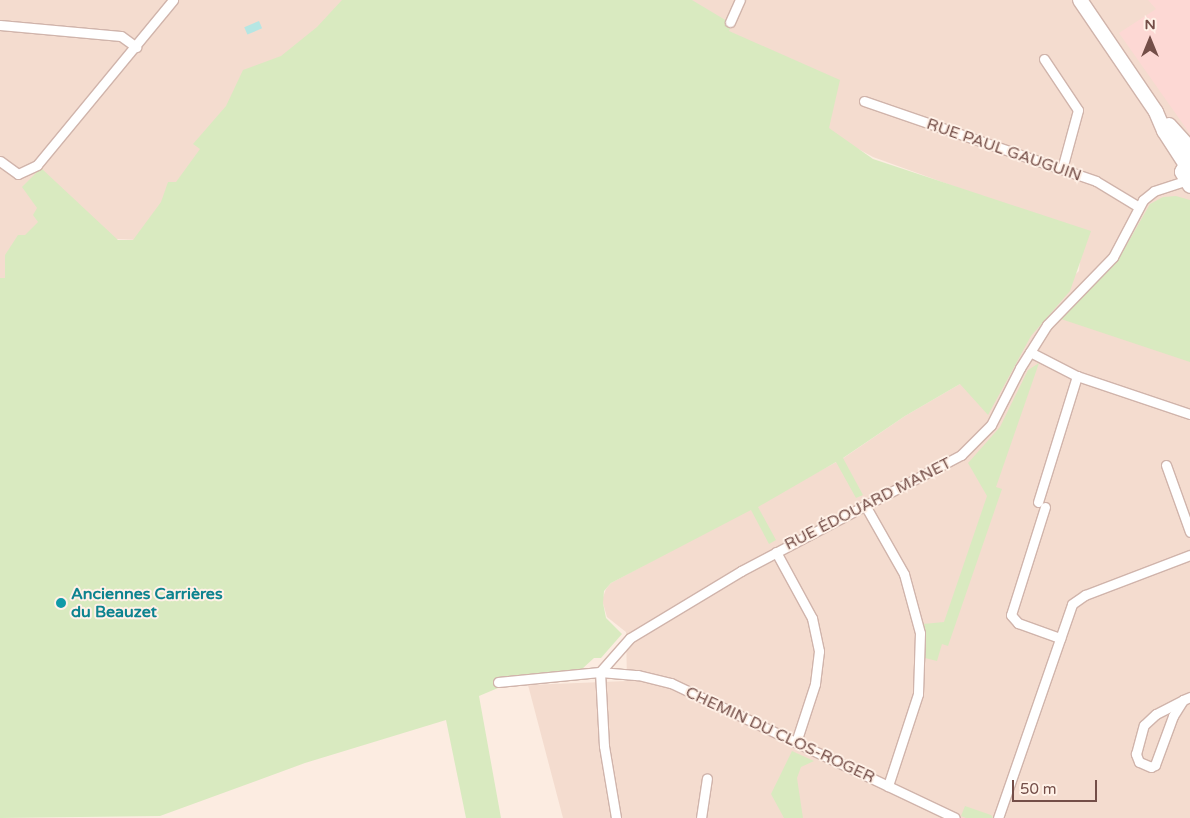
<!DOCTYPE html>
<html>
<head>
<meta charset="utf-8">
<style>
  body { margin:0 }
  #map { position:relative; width:1190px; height:818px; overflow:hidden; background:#fcece1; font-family:"Varela Round",sans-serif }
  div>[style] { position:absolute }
  .residential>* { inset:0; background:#f4dccf }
  .commercial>* { inset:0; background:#fdd8d4 }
  .green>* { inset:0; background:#d9eac0 }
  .water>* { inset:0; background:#b5e6e3; transform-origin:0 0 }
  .roads { filter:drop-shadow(1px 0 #d0b4ab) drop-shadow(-1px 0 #d0b4ab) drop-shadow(0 1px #d0b4ab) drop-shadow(0 -1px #d0b4ab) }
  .street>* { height:9px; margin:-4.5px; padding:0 4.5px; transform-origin:4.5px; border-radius:4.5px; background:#fff }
  .secondary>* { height:14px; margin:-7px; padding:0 7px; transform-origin:7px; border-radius:7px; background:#fff }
  .dots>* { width:14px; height:14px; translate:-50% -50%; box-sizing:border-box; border:2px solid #fff1e7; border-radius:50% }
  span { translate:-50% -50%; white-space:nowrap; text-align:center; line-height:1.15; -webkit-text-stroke:4px #fff1e7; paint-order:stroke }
  .street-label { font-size:16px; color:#744e48 }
  .culture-label { font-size:16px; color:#0d838f; font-weight:700 }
  .left { translate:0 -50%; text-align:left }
  .north { position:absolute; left:1125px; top:15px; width:50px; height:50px; -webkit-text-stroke:4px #fff1e7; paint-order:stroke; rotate:0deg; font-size:14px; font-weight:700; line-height:20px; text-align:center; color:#744e48 }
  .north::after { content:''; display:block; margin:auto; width:18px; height:22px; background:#744e48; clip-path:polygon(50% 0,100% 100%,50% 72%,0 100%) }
  .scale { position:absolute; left:1012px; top:780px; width:85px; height:22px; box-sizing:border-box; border:2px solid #744e48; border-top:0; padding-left:6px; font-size:15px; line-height:18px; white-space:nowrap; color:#744e48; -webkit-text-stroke:4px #fff1e7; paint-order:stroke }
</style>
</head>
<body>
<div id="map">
  <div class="residential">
    <div style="clip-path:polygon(0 0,363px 0,232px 131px,161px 221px,140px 240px,49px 236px,8px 278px,0 278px)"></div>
    <div style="clip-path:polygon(632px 0,1190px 0,1190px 818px,563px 818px,528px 685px,627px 681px,626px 632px,607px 617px,602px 600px,606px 589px,611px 583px,842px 459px,905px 416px,960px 384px,1079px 271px,1083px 233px,873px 157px,809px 122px)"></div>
  </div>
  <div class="commercial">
    <div style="clip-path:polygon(1148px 0,1190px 0,1190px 134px,1119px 33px,1156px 9px)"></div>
  </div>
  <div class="green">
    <div style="clip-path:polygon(342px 0,692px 0,732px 24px,729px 31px,840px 80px,829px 128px,873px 159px,1091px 231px,1070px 291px,1031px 336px,988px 415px,960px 384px,905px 416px,843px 458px,863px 495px,856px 498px,836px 462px,758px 507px,776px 540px,769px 544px,751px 510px,611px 583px,604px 591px,603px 603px,606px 618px,622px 634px,601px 658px,594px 658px,582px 669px,511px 676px,498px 688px,479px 696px,501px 818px,466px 818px,446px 720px,305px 763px,160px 816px,0 818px,0 278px,5px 278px,5px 255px,18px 235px,25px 235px,38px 222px,33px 215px,37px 208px,22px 187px,41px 168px,118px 240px,133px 240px,161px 202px,168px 182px,176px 182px,200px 149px,193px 144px,226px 106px,243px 70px,281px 56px,317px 27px)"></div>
    <div style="clip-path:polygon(1176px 196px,1190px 200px,1190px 362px,1061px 319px,1118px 260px,1150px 204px,1163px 197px)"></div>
    <div style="clip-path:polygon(1039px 363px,996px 487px,1002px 489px,948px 646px,942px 644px,937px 661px,925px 658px,923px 624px,944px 622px,987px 496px,968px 463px,1000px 427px,1028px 370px)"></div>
    <div style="clip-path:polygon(792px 751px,814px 761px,801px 767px,797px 778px,803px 818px,784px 818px,771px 794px)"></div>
    <div style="clip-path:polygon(965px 806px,991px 815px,993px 818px,966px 818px,961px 816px)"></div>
  </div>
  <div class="water">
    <div style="left:259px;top:21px;width:8px;height:16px;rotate:67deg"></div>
  </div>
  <div class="roads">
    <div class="street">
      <div style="left:730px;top:22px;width:24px;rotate:-66deg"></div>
      <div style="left:0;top:25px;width:121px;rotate:5.2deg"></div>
      <div style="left:121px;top:36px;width:19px;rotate:36deg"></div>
      <div style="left:1044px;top:59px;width:61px;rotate:56.3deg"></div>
      <div style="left:1078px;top:110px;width:61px;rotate:105.2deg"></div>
      <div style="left:864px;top:101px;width:245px;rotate:19deg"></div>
      <div style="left:1096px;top:181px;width:50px;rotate:31.2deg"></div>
      <div style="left:0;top:161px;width:22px;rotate:36deg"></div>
      <div style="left:18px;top:174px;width:21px;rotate:-25deg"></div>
      <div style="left:37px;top:165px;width:214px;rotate:-50.5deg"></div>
      <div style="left:1030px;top:352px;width:53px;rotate:27.1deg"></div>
      <div style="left:1077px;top:376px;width:119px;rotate:18.6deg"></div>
      <div style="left:1166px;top:465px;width:71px;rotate:70.3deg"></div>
      <div style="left:1038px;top:502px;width:132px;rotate:-72.8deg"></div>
      <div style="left:866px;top:507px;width:77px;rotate:60.4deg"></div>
      <div style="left:904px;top:574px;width:61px;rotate:74.8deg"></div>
      <div style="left:920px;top:633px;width:61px;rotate:91.9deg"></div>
      <div style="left:918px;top:694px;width:97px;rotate:108.1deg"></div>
      <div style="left:1045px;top:507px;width:113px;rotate:107.5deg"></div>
      <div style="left:1011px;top:615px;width:11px;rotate:49deg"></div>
      <div style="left:1018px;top:623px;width:45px;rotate:19.7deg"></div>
      <div style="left:776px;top:552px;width:75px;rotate:61.4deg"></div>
      <div style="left:812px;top:618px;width:34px;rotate:78deg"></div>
      <div style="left:819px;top:651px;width:33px;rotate:97deg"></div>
      <div style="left:815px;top:684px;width:61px;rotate:108.1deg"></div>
      <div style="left:600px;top:672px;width:45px;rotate:-48.6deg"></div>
      <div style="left:630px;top:638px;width:130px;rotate:-31.1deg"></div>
      <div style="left:741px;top:571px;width:249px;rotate:-27.8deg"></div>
      <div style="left:961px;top:455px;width:42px;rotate:-45deg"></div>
      <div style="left:991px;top:425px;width:64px;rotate:-63deg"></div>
      <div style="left:1020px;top:368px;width:51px;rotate:-57.9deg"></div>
      <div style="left:1047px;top:325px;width:95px;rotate:-45.9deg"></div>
      <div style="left:1113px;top:257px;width:64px;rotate:-62.2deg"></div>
      <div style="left:1143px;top:200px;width:14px;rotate:-39deg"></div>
      <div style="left:1154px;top:191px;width:33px;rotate:-18deg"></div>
      <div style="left:600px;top:672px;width:74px;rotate:86.9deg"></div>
      <div style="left:604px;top:746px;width:73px;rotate:80.5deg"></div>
      <div style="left:498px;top:682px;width:102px;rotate:-5.6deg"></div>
      <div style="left:600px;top:672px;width:38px;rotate:5deg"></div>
      <div style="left:638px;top:675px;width:34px;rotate:14deg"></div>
      <div style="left:671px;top:683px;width:314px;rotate:25.4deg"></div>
      <div style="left:1183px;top:700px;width:19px;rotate:122deg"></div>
      <div style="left:1173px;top:716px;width:52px;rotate:110.2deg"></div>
      <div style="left:1155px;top:765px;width:4px;rotate:153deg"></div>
      <div style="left:1151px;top:767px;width:13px;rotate:-157deg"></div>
      <div style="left:1139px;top:762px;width:9px;rotate:-111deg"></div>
      <div style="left:1136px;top:754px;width:30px;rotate:-75deg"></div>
      <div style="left:1144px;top:725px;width:16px;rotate:-43deg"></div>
      <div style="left:1156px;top:714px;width:30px;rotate:-27deg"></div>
      <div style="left:1183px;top:700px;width:8px;rotate:-23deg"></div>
      <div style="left:701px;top:818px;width:40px;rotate:-81.5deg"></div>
      <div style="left:998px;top:818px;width:226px;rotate:-70.9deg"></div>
      <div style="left:1072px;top:604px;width:16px;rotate:-35deg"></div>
      <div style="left:1085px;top:595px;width:112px;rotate:-20.9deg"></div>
    </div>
    <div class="secondary">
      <div style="left:1080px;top:0;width:135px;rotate:55.8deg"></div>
      <div style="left:1156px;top:112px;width:21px;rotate:67deg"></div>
      <div style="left:1164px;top:131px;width:38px;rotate:57deg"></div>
      <div style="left:1169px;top:125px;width:31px;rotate:48deg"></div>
      <div style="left:1190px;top:158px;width:16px;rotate:120deg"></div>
      <div style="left:1182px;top:172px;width:16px;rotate:60deg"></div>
    </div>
  </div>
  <div class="dots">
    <div style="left:61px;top:603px;background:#0f9aa8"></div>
  </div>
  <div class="street-label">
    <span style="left:1004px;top:150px;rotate:19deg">RUE PAUL GAUGUIN</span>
    <span style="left:868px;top:504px;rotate:-27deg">RUE ÉDOUARD MANET</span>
    <span style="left:780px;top:735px;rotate:25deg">CHEMIN DU CLOS-ROGER</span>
  </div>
  <div class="culture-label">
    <span class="left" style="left:71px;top:603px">Anciennes Carrières<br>du Beauzet</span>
  </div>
  <div class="north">N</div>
  <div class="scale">50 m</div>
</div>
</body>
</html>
